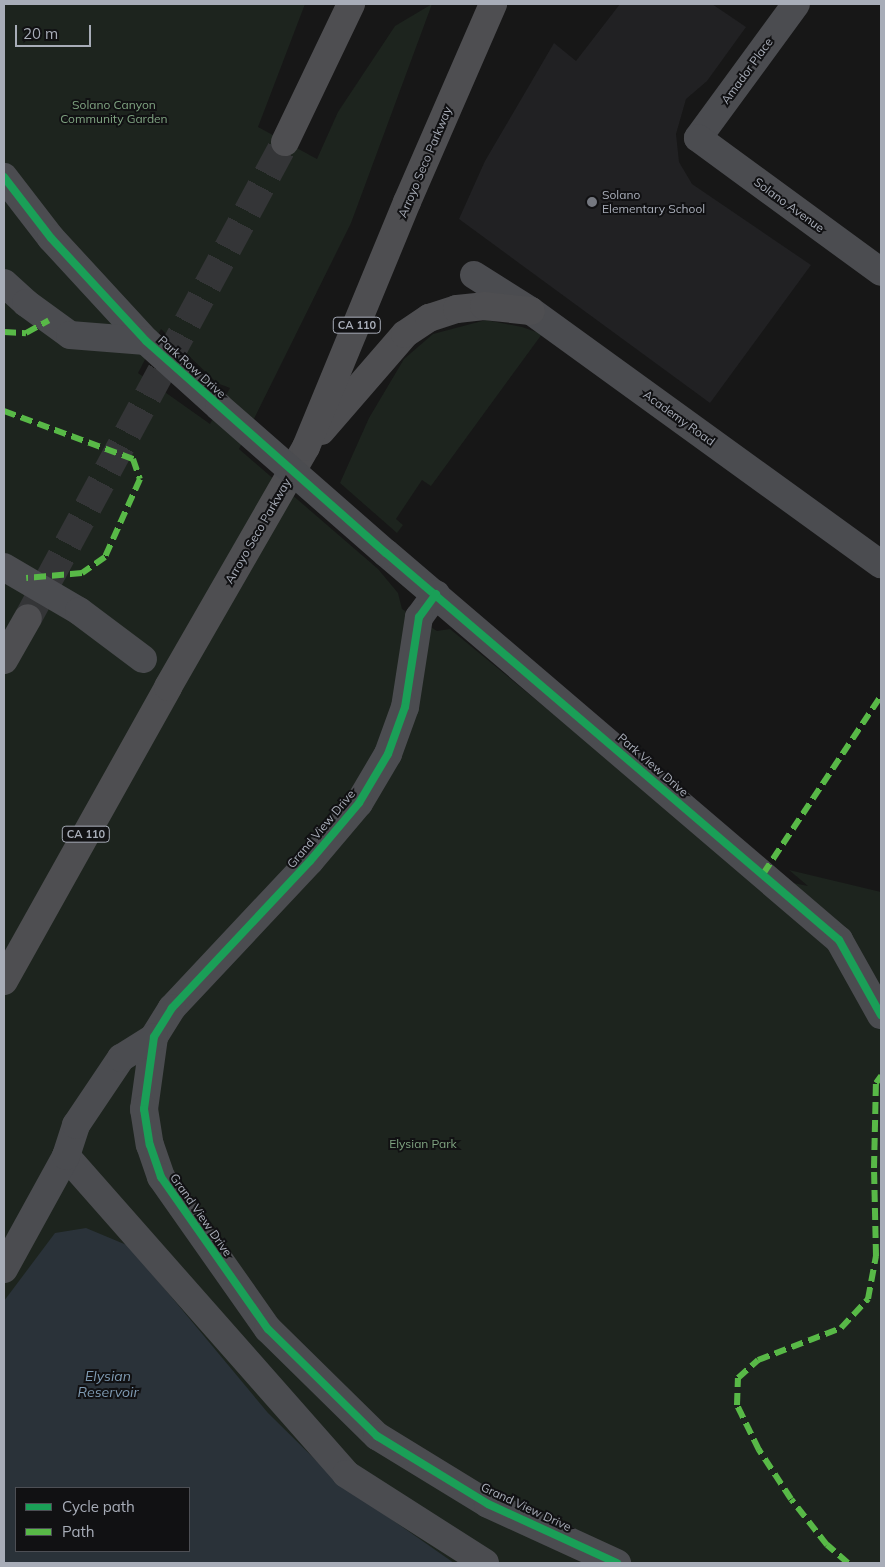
<!DOCTYPE html>
<html>
<head>
<meta charset="utf-8">
<style>
  body { margin:0 }
  #map { position:relative; width:885px; height:1567px; overflow:hidden; background:#171717; font-family:Mulish,sans-serif }
  div>[style] { position:absolute }
  .built>* { inset:0; background:#212123 }
  .green>* { inset:0; background:#1d241e }
  .water>* { inset:0; background:#2a3239 }
  .highway-tunnel>* { height:28px; margin-top:-14px; transform-origin:0; background:repeating-linear-gradient(90deg,#343537 0 28px,transparent 0 42px) }
  .minor>* { height:28px; margin:-14px; padding:0 14px; transform-origin:14px; border-radius:14px; background:#4b4c50 }
  .highway>* { height:28px; margin:-14px; padding:0 14px; transform-origin:14px; border-radius:14px; background:#4e4e51 }
  .minor-bridge>* { height:28px; margin:-14px; padding:0 14px; transform-origin:14px; border-radius:14px; background:#4b4c50 }
  .quiet>* { height:6px; margin-top:-3px; transform-origin:0; background:repeating-linear-gradient(90deg,#58b947 0 12px,transparent 0 18px) }
  .cycleway>* { height:8px; margin:-4px; padding:0 4px; transform-origin:4px; border-radius:4px; background:#1a9f57 }
  .dots>* { width:14px; height:14px; translate:-50% -50%; box-sizing:border-box; border:2px solid #111113; border-radius:50% }
  span { translate:-50% -50%; white-space:nowrap; text-align:center; line-height:1.15; -webkit-text-stroke:4px #111113; paint-order:stroke }
  .shield-label span { padding:1px 4px; background:#111113; border:1px solid; border-radius:4px; -webkit-text-stroke-width:0 }
  .shield-label { font-size:11px; color:#a8adb8; font-weight:700 }
  .street-label { font-size:12px; color:#a8adb8 }
  .park-label { font-size:12px; color:#7fa381 }
  .poi-label { font-size:12px; color:#a8adb8 }
  .left { translate:0 -50%; text-align:left }
  .water-label { font-size:14px; color:#7f9bb3; font-style:italic }
  .frame { position:absolute; inset:0; border:5px solid #a8adb8; pointer-events:none }
  .legend { position:absolute; left:15px; top:1487px; width:175px; height:65px; box-sizing:border-box; background:#111113; border:1px solid #4d4f55; margin:0; padding:6px 9px; list-style:none; font-size:15px; color:#a8adb8 }
  .legend li { display:flex; align-items:center; gap:10px; height:25px }
  .legend b { width:25px; border:1px solid #4d4f55 }
  .scale { position:absolute; left:15px; top:25px; width:76px; height:22px; box-sizing:border-box; border:2px solid #a8adb8; border-top:0; padding-left:6px; font-size:15px; line-height:18px; white-space:nowrap; color:#a8adb8; -webkit-text-stroke:4px #111113; paint-order:stroke }
</style>
</head>
<body>
<div id="map">
  <div class="built">
    <div style="clip-path:polygon(620px 4px,712px 4px,746px 27px,707px 81px,686px 99px,676px 134px,679px 162px,692px 184px,811px 265px,710px 403px,459px 219px,485px 161px,554px 43px,576px 61px)"></div>
  </div>
  <div class="green">
    <div style="clip-path:polygon(evenodd,4px 4px,305px 4px,258px 127px,317px 159px,338px 112px,395px 26px,432px 4px,351px 223px,239px 449px,378px 569px,398px 593px,402px 609px,437px 631px,450px 629px,748px 874px,808px 886px,789px 870px,881px 892px,881px 1563px,4px 1563px,4px 4px,161px 329px,217px 383px,230px 388px,210px 424px,138px 373px,161px 329px,4px 4px,16px 1488px,189px 1488px,189px 1551px,16px 1551px,16px 1488px)"></div>
    <div style="clip-path:polygon(486px 320px,522px 327px,542px 334px,431px 486px,422px 480px,396px 519px,403px 525px,397px 533px,340px 483px,369px 418px,404px 359px,433px 334px)"></div>
  </div>
  <div class="water">
    <div style="clip-path:polygon(evenodd,86px 1228px,129px 1246px,268px 1413px,338px 1482px,454px 1563px,4px 1563px,4px 1301px,55px 1233px,86px 1228px,16px 1488px,189px 1488px,189px 1551px,16px 1551px,16px 1488px)"></div>
  </div>
  <div class="highway-tunnel">
    <div style="left:28px;top:618px;width:541px;rotate:-61.63deg"></div>
  </div>
  <div class="minor">
    <div style="left:796px;top:4px;width:166px;rotate:126.2deg"></div>
    <div style="left:698px;top:138px;width:227px;rotate:36.2deg"></div>
    <div style="left:4px;top:177px;width:77px;rotate:52.4deg"></div>
    <div style="left:51px;top:238px;width:140px;rotate:47.3deg"></div>
    <div style="left:146px;top:341px;width:98px;rotate:42.1deg"></div>
    <div style="left:474px;top:275px;width:67px;rotate:32.3deg"></div>
    <div style="left:531px;top:311px;width:432px;rotate:35.9deg"></div>
    <div style="left:4px;top:283px;width:30px;rotate:42deg"></div>
    <div style="left:26px;top:303px;width:54px;rotate:36deg"></div>
    <div style="left:70px;top:335px;width:76px;rotate:4.5deg"></div>
    <div style="left:386px;top:553px;width:596px;rotate:40.51deg"></div>
    <div style="left:839px;top:940px;width:86px;rotate:60.8deg"></div>
    <div style="left:4px;top:567px;width:87px;rotate:30.4deg"></div>
    <div style="left:79px;top:611px;width:80px;rotate:36.9deg"></div>
    <div style="left:436px;top:594px;width:29px;rotate:126deg"></div>
    <div style="left:419px;top:617px;width:91px;rotate:98.8deg"></div>
    <div style="left:405px;top:707px;width:50px;rotate:109.9deg"></div>
    <div style="left:388px;top:754px;width:57px;rotate:120.6deg"></div>
    <div style="left:359px;top:803px;width:76px;rotate:130.2deg"></div>
    <div style="left:310px;top:861px;width:202px;rotate:133.2deg"></div>
    <div style="left:172px;top:1008px;width:34px;rotate:122deg"></div>
    <div style="left:154px;top:1037px;width:73px;rotate:97.9deg"></div>
    <div style="left:144px;top:1109px;width:36px;rotate:81deg"></div>
    <div style="left:150px;top:1145px;width:34px;rotate:71deg"></div>
    <div style="left:161px;top:1177px;width:186px;rotate:54.9deg"></div>
    <div style="left:268px;top:1329px;width:153px;rotate:44.5deg"></div>
    <div style="left:377px;top:1436px;width:130px;rotate:31.5deg"></div>
    <div style="left:488px;top:1504px;width:142px;rotate:24.6deg"></div>
    <div style="left:66px;top:1156px;width:424px;rotate:48.6deg"></div>
    <div style="left:346px;top:1474px;width:165px;rotate:32.6deg"></div>
    <div style="left:4px;top:1269px;width:129px;rotate:-61.2deg"></div>
    <div style="left:66px;top:1156px;width:33px;rotate:-72deg"></div>
    <div style="left:76px;top:1125px;width:81px;rotate:-56.1deg"></div>
    <div style="left:121px;top:1058px;width:39px;rotate:-32deg"></div>
  </div>
  <div class="highway">
    <div style="left:285px;top:142px;width:153px;rotate:-64.4deg"></div>
    <div style="left:321px;top:431px;width:128px;rotate:-49.1deg"></div>
    <div style="left:405px;top:334px;width:29px;rotate:-34deg"></div>
    <div style="left:429px;top:318px;width:29px;rotate:-18deg"></div>
    <div style="left:457px;top:309px;width:27px;rotate:-6deg"></div>
    <div style="left:484px;top:306px;width:47px;rotate:6.1deg"></div>
    <div style="left:4px;top:660px;width:48px;rotate:-60.3deg"></div>
    <div style="left:4px;top:981px;width:337px;rotate:-60.8deg"></div>
    <div style="left:168px;top:687px;width:277px;rotate:-60.1deg"></div>
    <div style="left:306px;top:447px;width:265px;rotate:-67.6deg"></div>
    <div style="left:407px;top:202px;width:216px;rotate:-66.5deg"></div>
  </div>
  <div class="minor-bridge">
    <div style="left:219px;top:407px;width:222px;rotate:41.2deg"></div>
  </div>
  <div class="quiet">
    <div style="left:4px;top:332px;width:22px;rotate:3deg"></div>
    <div style="left:26px;top:333px;width:26px;rotate:-29deg"></div>
    <div style="left:4px;top:411px;width:138px;rotate:20.4deg"></div>
    <div style="left:133px;top:459px;width:21px;rotate:71deg"></div>
    <div style="left:140px;top:479px;width:85px;rotate:114.2deg"></div>
    <div style="left:105px;top:557px;width:28px;rotate:145deg"></div>
    <div style="left:82px;top:573px;width:56px;rotate:174.9deg"></div>
    <div style="left:763px;top:874px;width:214px;rotate:-56.5deg"></div>
    <div style="left:848px;top:1563px;width:28px;rotate:-139deg"></div>
    <div style="left:827px;top:1545px;width:58px;rotate:-128deg"></div>
    <div style="left:791px;top:1499px;width:59px;rotate:-123.1deg"></div>
    <div style="left:759px;top:1450px;width:50px;rotate:-116.1deg"></div>
    <div style="left:737px;top:1405px;width:27px;rotate:-88deg"></div>
    <div style="left:738px;top:1378px;width:27px;rotate:-42deg"></div>
    <div style="left:758px;top:1360px;width:89px;rotate:-21.1deg"></div>
    <div style="left:841px;top:1328px;width:40px;rotate:-47deg"></div>
    <div style="left:868px;top:1299px;width:44px;rotate:-79.5deg"></div>
    <div style="left:876px;top:1256px;width:88px;rotate:-91.3deg"></div>
    <div style="left:874px;top:1168px;width:85px;rotate:-88.7deg"></div>
    <div style="left:876px;top:1083px;width:9px;rotate:-54deg"></div>
  </div>
  <div class="cycleway">
    <div style="left:4px;top:177px;width:77px;rotate:52.4deg"></div>
    <div style="left:51px;top:238px;width:140px;rotate:47.3deg"></div>
    <div style="left:146px;top:341px;width:320px;rotate:41.5deg"></div>
    <div style="left:386px;top:553px;width:596px;rotate:40.51deg"></div>
    <div style="left:839px;top:940px;width:86px;rotate:60.8deg"></div>
    <div style="left:436px;top:594px;width:29px;rotate:126deg"></div>
    <div style="left:419px;top:617px;width:91px;rotate:98.8deg"></div>
    <div style="left:405px;top:707px;width:50px;rotate:109.9deg"></div>
    <div style="left:388px;top:754px;width:57px;rotate:120.6deg"></div>
    <div style="left:359px;top:803px;width:76px;rotate:130.2deg"></div>
    <div style="left:310px;top:861px;width:202px;rotate:133.2deg"></div>
    <div style="left:172px;top:1008px;width:34px;rotate:122deg"></div>
    <div style="left:154px;top:1037px;width:73px;rotate:97.9deg"></div>
    <div style="left:144px;top:1109px;width:36px;rotate:81deg"></div>
    <div style="left:150px;top:1145px;width:34px;rotate:71deg"></div>
    <div style="left:161px;top:1177px;width:186px;rotate:54.9deg"></div>
    <div style="left:268px;top:1329px;width:153px;rotate:44.5deg"></div>
    <div style="left:377px;top:1436px;width:130px;rotate:31.5deg"></div>
    <div style="left:488px;top:1504px;width:142px;rotate:24.6deg"></div>
  </div>
  <div class="dots">
    <div style="left:592px;top:202px;background:#757880"></div>
  </div>
  <div class="shield-label">
    <span style="left:357px;top:325px">CA 110</span>
    <span style="left:86px;top:834px">CA 110</span>
  </div>
  <div class="street-label">
    <span style="left:747px;top:71px;rotate:-54deg">Amador Place</span>
    <span style="left:425px;top:162px;rotate:-67deg">Arroyo Seco Parkway</span>
    <span style="left:789px;top:205px;rotate:36deg">Solano Avenue</span>
    <span style="left:192px;top:367px;rotate:42deg">Park Row Drive</span>
    <span style="left:679px;top:418px;rotate:36deg">Academy Road</span>
    <span style="left:258px;top:531px;rotate:-60deg">Arroyo Seco Parkway</span>
    <span style="left:653px;top:765px;rotate:41deg">Park View Drive</span>
    <span style="left:321px;top:829px;rotate:-50deg">Grand View Drive</span>
    <span style="left:201px;top:1215px;rotate:55deg">Grand View Drive</span>
    <span style="left:526px;top:1507px;rotate:25deg">Grand View Drive</span>
  </div>
  <div class="park-label">
    <span style="left:114px;top:112px">Solano Canyon<br>Community Garden</span>
    <span style="left:423px;top:1144px">Elysian Park</span>
  </div>
  <div class="poi-label">
    <span class="left" style="left:602px;top:202px">Solano<br>Elementary School</span>
  </div>
  <div class="water-label">
    <span style="left:108px;top:1384px">Elysian<br>Reservoir</span>
  </div>
  <div class="frame"></div>
  <ul class="legend">
  <li><b style="height:6px;background:#1a9f57"></b>Cycle path</li>
  <li><b style="height:6px;background:#58b947"></b>Path</li>
  </ul>
  <div class="scale">20 m</div>
</div>
</body>
</html>
